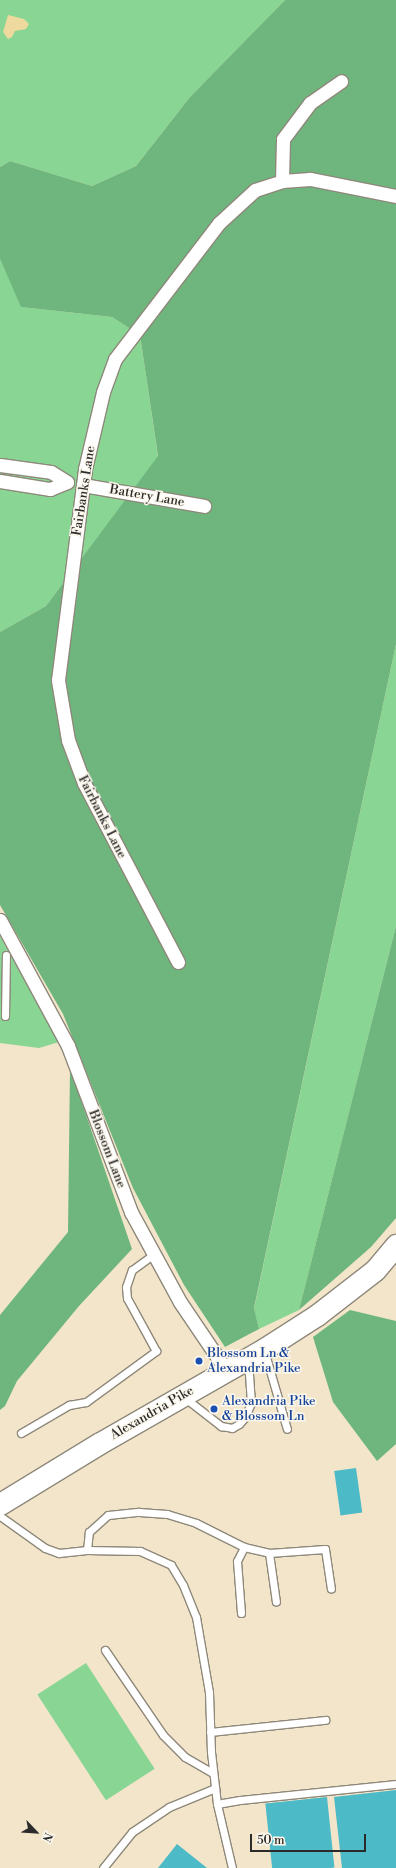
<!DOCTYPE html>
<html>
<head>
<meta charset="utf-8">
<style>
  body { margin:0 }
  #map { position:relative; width:396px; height:1868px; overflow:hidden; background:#f2e5ca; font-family:"Libre Bodoni",serif }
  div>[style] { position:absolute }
  .green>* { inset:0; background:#89d593; transform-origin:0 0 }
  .forest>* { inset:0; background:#6eb67d }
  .sand>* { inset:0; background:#eeda9e }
  .water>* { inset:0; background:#4dbac7; transform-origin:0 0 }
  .roads { filter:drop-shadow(1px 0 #8e887a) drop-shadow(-1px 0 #8e887a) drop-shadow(0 1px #8e887a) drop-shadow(0 -1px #8e887a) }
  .lane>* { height:7px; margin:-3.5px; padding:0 3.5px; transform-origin:3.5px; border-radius:3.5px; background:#fff }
  .street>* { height:13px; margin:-6.5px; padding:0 6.5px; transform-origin:6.5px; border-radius:6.5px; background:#fff }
  .primary>* { height:21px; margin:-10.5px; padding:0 10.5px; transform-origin:10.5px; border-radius:10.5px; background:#fff }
  .dots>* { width:11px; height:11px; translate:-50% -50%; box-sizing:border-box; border:2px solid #fbf7ec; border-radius:50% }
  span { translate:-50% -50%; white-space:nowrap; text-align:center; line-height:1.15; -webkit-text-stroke:3px #fbf7ec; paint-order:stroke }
  .street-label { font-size:13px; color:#2b2b2b }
  .transit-label { font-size:13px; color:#164399 }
  .left { translate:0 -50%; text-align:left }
  .north { position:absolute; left:16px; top:1812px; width:40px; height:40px; -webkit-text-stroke:3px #fbf7ec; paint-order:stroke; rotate:115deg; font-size:11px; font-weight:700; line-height:16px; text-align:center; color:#2b2b2b }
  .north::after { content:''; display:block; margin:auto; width:14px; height:18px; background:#2b2b2b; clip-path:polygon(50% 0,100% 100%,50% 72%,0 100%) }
  .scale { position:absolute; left:250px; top:1834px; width:116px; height:18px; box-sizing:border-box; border:2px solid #2b2b2b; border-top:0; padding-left:5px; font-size:12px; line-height:14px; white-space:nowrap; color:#2b2b2b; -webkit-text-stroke:3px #fbf7ec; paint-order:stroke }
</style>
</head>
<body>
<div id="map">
  <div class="green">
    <div style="clip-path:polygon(0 0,285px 0,190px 97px,136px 166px,92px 186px,10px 161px,0 167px)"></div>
    <div style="clip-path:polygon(0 259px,22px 307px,112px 317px,140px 335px,158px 457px,46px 606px,0 632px)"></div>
    <div style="clip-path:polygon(396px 644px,396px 926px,299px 1310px,259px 1329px,254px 1309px)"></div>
    <div style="clip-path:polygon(0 936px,59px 1042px,39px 1048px,0 1043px)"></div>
    <div style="left:86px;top:1663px;width:126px;height:58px;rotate:57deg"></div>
  </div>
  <div class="forest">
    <div style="clip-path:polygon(285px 0,396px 0,396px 644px,254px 1308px,259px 1329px,225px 1347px,184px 1285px,133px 1188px,63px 1014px,0 905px,0 632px,46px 606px,158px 456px,140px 335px,112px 317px,21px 307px,0 259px,0 167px,10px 161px,92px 186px,136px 166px,190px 97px)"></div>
    <div style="clip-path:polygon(396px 926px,396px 1218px,371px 1247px,299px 1310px)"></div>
    <div style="clip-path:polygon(70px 1068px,132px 1249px,79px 1306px,17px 1381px,5px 1406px,0 1410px,0 1315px,68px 1232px)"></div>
    <div style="clip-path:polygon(350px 1310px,396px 1321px,396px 1444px,377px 1461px,333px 1402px,313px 1337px)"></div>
  </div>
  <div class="sand">
    <div style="clip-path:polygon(8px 15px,24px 19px,29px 24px,26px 29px,15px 31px,12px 37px,8px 39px,3px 32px)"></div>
  </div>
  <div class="water">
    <div style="left:356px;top:1468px;width:45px;height:22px;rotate:82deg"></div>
    <div style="clip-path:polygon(396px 1790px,396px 1868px,342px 1868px,334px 1797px)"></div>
    <div style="left:327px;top:1797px;width:71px;height:62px;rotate:84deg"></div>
    <div style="clip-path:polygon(177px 1844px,207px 1868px,158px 1868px)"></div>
  </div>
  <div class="roads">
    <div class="lane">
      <div style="left:5px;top:1016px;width:61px;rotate:-89.1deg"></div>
      <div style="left:264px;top:1350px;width:82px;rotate:73.8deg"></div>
      <div style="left:185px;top:1398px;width:46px;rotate:37.9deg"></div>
      <div style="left:221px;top:1426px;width:11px;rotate:10deg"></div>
      <div style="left:232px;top:1428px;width:8px;rotate:-30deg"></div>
      <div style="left:239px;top:1424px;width:9px;rotate:-49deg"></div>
      <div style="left:245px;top:1417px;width:15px;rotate:-67deg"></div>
      <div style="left:251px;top:1403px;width:30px;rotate:-94deg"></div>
      <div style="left:249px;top:1373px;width:12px;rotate:-125deg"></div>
      <div style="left:21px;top:1433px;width:56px;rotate:-30.3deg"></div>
      <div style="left:69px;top:1405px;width:17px;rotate:-10deg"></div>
      <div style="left:86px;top:1402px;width:87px;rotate:-36.1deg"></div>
      <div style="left:156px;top:1351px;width:60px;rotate:-118.7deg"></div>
      <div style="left:127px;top:1298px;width:11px;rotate:-95deg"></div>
      <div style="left:126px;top:1287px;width:18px;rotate:-71deg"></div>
      <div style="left:132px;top:1270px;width:26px;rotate:-36deg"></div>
      <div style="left:0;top:1516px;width:55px;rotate:35.4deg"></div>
      <div style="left:45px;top:1548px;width:15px;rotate:20deg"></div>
      <div style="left:59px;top:1553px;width:28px;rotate:-6deg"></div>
      <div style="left:87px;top:1550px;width:53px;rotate:1.1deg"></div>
      <div style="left:140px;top:1551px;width:34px;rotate:24deg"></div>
      <div style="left:171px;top:1565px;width:23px;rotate:59deg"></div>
      <div style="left:183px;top:1585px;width:35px;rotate:68deg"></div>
      <div style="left:196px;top:1617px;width:76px;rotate:80.2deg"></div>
      <div style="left:209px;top:1692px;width:60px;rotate:88.1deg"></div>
      <div style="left:211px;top:1752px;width:52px;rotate:83.4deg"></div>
      <div style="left:217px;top:1804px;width:66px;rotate:76.8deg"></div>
      <div style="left:87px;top:1550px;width:18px;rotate:-84deg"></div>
      <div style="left:89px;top:1532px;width:25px;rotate:-42deg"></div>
      <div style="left:108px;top:1515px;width:31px;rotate:-6deg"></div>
      <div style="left:139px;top:1512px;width:28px;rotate:4deg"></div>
      <div style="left:167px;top:1514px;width:30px;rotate:17deg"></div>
      <div style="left:196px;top:1523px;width:54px;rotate:26.6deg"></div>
      <div style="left:244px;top:1547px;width:26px;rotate:13deg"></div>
      <div style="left:269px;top:1553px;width:56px;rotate:-4.1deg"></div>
      <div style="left:325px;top:1549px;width:40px;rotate:81.5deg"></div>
      <div style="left:269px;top:1553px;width:49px;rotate:81.9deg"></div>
      <div style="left:241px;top:1613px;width:52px;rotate:-94.4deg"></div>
      <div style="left:237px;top:1561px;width:16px;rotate:-63deg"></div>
      <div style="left:105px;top:1650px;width:103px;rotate:55.7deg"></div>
      <div style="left:163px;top:1735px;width:31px;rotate:45deg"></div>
      <div style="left:185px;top:1757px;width:32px;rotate:30deg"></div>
      <div style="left:210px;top:1732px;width:116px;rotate:-6deg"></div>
      <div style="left:217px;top:1804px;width:23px;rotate:-10deg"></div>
      <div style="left:240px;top:1800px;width:157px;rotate:-5.9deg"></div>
      <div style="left:103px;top:1868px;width:46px;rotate:-51.1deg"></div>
      <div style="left:132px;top:1832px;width:45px;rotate:-34deg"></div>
      <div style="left:169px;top:1807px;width:50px;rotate:-22.4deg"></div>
    </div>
    <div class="street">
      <div style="left:282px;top:181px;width:42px;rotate:-88.6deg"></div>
      <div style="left:283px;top:139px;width:45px;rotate:-53.1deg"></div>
      <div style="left:310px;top:103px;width:38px;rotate:-35deg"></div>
      <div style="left:0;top:465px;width:51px;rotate:7.8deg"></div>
      <div style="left:51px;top:472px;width:19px;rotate:32deg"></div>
      <div style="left:0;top:481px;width:51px;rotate:9.1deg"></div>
      <div style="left:50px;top:489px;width:18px;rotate:-22deg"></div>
      <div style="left:83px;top:485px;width:123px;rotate:9.8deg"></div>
      <div style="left:0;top:920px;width:143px;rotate:61.6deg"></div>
      <div style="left:68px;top:1046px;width:178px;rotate:69.2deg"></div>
      <div style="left:131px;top:1212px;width:102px;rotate:61.4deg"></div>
      <div style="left:180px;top:1302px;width:82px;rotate:55.9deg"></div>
      <div style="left:178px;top:962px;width:202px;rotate:-117.7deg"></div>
      <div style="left:84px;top:783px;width:46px;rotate:-110.4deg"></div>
      <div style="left:68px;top:740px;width:61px;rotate:-99.5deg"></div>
      <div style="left:58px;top:680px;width:213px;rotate:-82.7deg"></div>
      <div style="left:85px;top:469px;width:79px;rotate:-76.8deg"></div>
      <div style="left:103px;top:392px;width:35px;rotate:-70deg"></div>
      <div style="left:115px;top:359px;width:171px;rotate:-52.6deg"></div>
      <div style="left:219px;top:223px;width:49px;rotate:-42.5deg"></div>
      <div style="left:255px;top:190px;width:28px;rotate:-18deg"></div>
      <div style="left:282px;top:181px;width:28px;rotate:-4deg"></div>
      <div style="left:310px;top:179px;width:88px;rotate:11.2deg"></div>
    </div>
    <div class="primary">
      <div style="left:0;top:1504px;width:117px;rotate:-31.4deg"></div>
      <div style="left:100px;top:1443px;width:189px;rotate:-29.8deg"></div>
      <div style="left:264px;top:1349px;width:63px;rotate:-32.7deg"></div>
      <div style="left:317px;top:1315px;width:73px;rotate:-37.8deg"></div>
      <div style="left:375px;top:1270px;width:33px;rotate:-50deg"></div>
    </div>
  </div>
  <div class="dots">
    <div style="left:199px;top:1361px;background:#1a4fb4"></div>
    <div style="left:214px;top:1409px;background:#1a4fb4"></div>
  </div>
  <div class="street-label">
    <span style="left:84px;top:491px;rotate:-81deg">Fairbanks Lane</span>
    <span style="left:147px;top:496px;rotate:10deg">Battery Lane</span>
    <span style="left:102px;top:817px;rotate:63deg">Fairbanks Lane</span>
    <span style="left:107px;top:1149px;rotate:69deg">Blossom Lane</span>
    <span style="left:152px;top:1413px;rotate:-30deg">Alexandria Pike</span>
  </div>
  <div class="transit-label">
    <span class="left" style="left:207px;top:1361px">Blossom Ln &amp;<br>Alexandria Pike</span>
    <span class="left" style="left:222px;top:1409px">Alexandria Pike<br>&amp; Blossom Ln</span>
  </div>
  <div class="north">N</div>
  <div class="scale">50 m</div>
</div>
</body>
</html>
